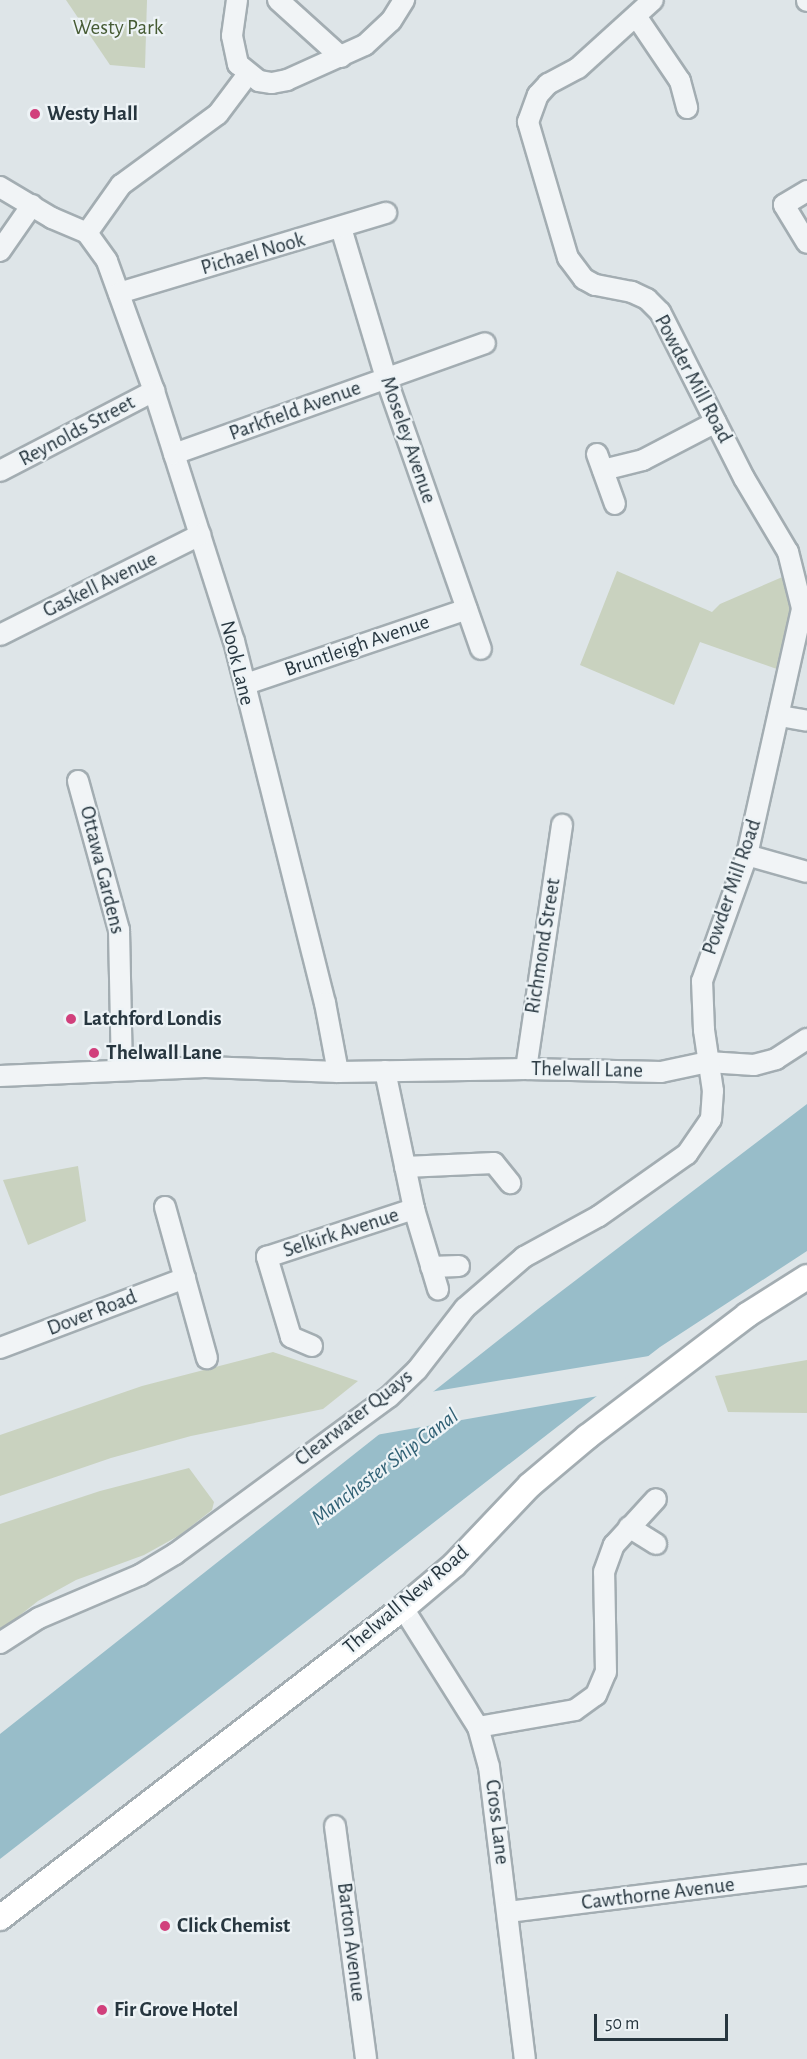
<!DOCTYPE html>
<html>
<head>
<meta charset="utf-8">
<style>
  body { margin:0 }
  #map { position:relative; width:807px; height:2059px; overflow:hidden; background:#dee5e8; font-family:"Alegreya Sans",sans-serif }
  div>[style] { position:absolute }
  .green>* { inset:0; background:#c9d2bf }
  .water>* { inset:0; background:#98bdc9 }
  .pier>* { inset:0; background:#dee5e8 }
  .roads { filter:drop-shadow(2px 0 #a3adb2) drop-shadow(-2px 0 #a3adb2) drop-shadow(0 2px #a3adb2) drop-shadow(0 -2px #a3adb2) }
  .minor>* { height:20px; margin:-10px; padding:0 10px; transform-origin:10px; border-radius:10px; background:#f1f4f6 }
  .major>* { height:24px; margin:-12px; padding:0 12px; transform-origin:12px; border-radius:12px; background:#fff }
  .dots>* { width:16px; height:16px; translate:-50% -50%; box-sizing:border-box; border:3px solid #edf3f6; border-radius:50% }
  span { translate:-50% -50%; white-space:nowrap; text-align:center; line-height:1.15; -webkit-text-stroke:4.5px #edf3f6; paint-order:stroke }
  .park-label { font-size:21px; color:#465b34 }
  .poi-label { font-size:21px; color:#27363f; font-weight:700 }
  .left { translate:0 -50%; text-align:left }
  .street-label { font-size:21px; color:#27363f }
  .water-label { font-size:22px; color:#306074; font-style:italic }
  .scale { position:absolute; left:594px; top:2014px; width:134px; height:27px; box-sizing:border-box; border:3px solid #27363f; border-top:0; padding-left:8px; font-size:18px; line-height:21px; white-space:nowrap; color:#27363f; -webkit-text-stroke:4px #edf3f6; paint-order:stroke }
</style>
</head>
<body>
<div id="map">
  <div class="green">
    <div style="clip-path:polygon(66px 0,147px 0,145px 68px,110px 65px)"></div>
    <div style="clip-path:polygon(617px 571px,712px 612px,720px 604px,794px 572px,791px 674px,700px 642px,674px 705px,580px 665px)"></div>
    <div style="clip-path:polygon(78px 1166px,86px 1221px,28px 1245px,3px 1180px)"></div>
    <div style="clip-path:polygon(273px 1352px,358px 1381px,323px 1409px,191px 1436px,111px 1458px,0 1496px,0 1435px,142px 1386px)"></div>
    <div style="clip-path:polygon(807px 1360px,807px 1413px,728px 1412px,715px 1376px)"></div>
    <div style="clip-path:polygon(189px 1468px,214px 1502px,212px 1510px,180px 1535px,144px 1555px,76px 1580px,38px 1601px,0 1631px,0 1524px,100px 1491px)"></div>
  </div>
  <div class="water">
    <div style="clip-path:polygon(807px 1104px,807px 1251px,660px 1347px,0 1859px,0 1734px,538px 1309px)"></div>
  </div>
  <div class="pier">
    <div style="clip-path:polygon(655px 1355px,604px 1395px,376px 1435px,430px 1392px)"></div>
  </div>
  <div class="roads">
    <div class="minor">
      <div style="left:237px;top:0;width:36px;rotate:98deg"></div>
      <div style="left:232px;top:36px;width:29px;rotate:78deg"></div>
      <div style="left:238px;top:64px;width:27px;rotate:39deg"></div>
      <div style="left:259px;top:81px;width:13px;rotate:9deg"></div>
      <div style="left:272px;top:83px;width:15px;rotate:-11deg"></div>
      <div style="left:287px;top:80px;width:85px;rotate:-24.2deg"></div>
      <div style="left:365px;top:45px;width:35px;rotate:-43deg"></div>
      <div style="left:391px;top:21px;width:25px;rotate:-58deg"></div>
      <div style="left:278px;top:0;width:85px;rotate:42.1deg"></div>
      <div style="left:807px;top:0;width:1px;rotate:90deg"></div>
      <div style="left:636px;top:16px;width:78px;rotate:55.9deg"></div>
      <div style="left:680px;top:81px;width:28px;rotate:75deg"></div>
      <div style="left:0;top:187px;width:61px;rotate:30.8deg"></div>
      <div style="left:52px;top:218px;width:38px;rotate:23deg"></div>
      <div style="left:87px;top:233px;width:34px;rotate:54deg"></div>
      <div style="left:107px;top:261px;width:138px;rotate:70.1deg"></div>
      <div style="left:154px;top:391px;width:262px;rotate:72.3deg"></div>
      <div style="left:234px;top:641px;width:373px;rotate:75.9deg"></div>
      <div style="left:325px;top:1003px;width:70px;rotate:79.3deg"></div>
      <div style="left:807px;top:191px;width:27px;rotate:149deg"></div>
      <div style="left:784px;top:205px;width:44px;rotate:58.8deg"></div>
      <div style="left:341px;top:228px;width:157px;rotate:73.3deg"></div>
      <div style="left:386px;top:378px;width:287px;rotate:70.7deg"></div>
      <div style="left:87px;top:233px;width:59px;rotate:-54.7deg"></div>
      <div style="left:121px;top:185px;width:120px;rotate:-36.2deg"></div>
      <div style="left:218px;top:114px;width:50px;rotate:-53.1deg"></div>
      <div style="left:0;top:251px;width:56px;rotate:-55.2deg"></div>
      <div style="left:119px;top:293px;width:279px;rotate:-16.7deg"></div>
      <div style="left:174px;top:454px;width:330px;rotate:-19.6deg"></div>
      <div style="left:597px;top:454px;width:53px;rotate:70.2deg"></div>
      <div style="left:603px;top:470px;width:41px;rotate:-14deg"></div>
      <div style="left:643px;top:460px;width:82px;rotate:-27.5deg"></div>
      <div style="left:0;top:471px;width:174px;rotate:-27.5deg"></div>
      <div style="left:0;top:635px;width:224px;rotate:-26.6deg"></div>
      <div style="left:246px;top:684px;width:233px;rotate:-18.7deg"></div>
      <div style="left:780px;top:716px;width:27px;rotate:10deg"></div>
      <div style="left:78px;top:781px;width:155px;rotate:74.6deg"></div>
      <div style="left:119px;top:930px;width:139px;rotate:88.8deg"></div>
      <div style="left:747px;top:855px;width:62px;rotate:15.8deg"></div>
      <div style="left:526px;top:1069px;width:247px;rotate:-81.6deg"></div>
      <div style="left:385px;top:1071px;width:141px;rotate:78.1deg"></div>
      <div style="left:414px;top:1209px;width:84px;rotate:73.3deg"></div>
      <div style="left:0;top:1076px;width:205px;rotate:-2.5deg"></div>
      <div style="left:205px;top:1067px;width:133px;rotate:2.2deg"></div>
      <div style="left:338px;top:1072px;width:188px;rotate:-0.9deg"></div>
      <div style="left:526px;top:1069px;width:135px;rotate:1.3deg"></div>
      <div style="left:661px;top:1072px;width:48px;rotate:-12deg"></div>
      <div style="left:708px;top:1062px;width:46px;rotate:3.7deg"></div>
      <div style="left:754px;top:1065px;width:23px;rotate:-15deg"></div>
      <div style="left:776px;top:1059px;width:37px;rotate:-33deg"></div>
      <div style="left:405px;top:1167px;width:89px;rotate:-2.6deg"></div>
      <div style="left:494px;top:1163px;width:26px;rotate:51deg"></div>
      <div style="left:165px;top:1207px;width:157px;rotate:74.5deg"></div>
      <div style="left:431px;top:1267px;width:28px;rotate:-2deg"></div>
      <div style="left:312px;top:1346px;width:23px;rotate:-157deg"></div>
      <div style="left:291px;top:1337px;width:84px;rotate:-106.7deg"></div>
      <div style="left:267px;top:1257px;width:155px;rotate:-18.1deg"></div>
      <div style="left:0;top:1348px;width:198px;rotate:-20.7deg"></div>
      <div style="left:629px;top:1527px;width:32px;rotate:32deg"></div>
      <div style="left:403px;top:1608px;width:141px;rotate:57.8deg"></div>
      <div style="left:478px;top:1727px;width:41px;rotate:74.6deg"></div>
      <div style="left:489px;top:1767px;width:294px;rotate:83deg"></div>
      <div style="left:0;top:1643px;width:46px;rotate:-32.7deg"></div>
      <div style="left:39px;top:1618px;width:110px;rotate:-23.1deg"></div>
      <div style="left:140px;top:1575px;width:41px;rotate:-31deg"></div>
      <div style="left:175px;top:1554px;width:265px;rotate:-36.3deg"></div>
      <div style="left:389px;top:1397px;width:39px;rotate:-44deg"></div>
      <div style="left:417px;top:1370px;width:78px;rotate:-52.3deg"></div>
      <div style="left:465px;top:1308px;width:78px;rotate:-40.8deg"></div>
      <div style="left:524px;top:1257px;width:85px;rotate:-28.7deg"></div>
      <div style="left:599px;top:1216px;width:108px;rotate:-35.2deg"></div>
      <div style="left:687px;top:1154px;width:42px;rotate:-55.6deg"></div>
      <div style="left:711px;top:1119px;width:28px;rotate:-86deg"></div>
      <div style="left:713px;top:1091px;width:62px;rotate:-98.4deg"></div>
      <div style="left:704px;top:1030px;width:49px;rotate:-92.3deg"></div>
      <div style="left:702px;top:981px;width:134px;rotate:-70.3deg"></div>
      <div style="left:747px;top:855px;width:253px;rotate:-77.4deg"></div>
      <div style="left:802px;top:608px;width:58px;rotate:-104deg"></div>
      <div style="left:788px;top:552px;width:86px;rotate:-120.7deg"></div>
      <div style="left:744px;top:478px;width:186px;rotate:-116.8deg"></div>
      <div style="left:660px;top:312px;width:18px;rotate:-135deg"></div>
      <div style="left:647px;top:299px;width:17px;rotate:-155deg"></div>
      <div style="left:632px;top:292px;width:38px;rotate:-169deg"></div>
      <div style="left:595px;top:285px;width:13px;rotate:-151deg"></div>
      <div style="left:584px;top:279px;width:26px;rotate:-127deg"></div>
      <div style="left:568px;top:258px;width:142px;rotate:-106.4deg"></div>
      <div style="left:528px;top:122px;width:29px;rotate:-70deg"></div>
      <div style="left:538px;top:95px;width:15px;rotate:-48deg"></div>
      <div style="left:548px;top:84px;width:34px;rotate:-28deg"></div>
      <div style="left:578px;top:68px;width:101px;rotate:-42.2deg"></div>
      <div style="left:478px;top:1727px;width:98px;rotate:-9.9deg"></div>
      <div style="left:575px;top:1710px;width:26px;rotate:-36deg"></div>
      <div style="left:596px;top:1695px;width:25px;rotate:-67deg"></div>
      <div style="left:606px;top:1672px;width:100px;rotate:-91.1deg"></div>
      <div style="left:604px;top:1572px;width:29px;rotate:-70deg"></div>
      <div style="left:614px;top:1545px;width:62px;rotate:-47.6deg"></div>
      <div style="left:335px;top:1826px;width:235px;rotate:82.4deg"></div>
      <div style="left:508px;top:1912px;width:301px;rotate:-7.1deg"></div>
    </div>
    <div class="major">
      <div style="left:0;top:1918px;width:508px;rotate:-37.57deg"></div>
      <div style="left:403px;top:1608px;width:67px;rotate:-40.1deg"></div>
      <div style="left:454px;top:1565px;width:110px;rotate:-46.5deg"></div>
      <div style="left:530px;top:1485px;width:75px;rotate:-40.1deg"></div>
      <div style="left:587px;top:1437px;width:201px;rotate:-37.3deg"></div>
      <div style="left:747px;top:1315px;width:71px;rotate:-32.3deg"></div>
    </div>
  </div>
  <div class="dots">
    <div style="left:35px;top:114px;background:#d1407c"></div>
    <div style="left:71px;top:1019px;background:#d1407c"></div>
    <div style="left:94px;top:1053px;background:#d1407c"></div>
    <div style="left:165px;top:1926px;background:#d1407c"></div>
    <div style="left:102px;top:2010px;background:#d1407c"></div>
  </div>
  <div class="park-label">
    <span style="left:118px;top:28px">Westy Park</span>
  </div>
  <div class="poi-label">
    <span class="left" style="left:47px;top:114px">Westy Hall</span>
    <span class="left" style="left:83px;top:1019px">Latchford Londis</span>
    <span class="left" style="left:106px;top:1053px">Thelwall Lane</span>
    <span class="left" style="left:177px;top:1926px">Click Chemist</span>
    <span class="left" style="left:114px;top:2010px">Fir Grove Hotel</span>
  </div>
  <div class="street-label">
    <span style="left:253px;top:254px;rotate:-16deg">Pichael Nook</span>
    <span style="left:693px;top:379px;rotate:62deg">Powder Mill Road</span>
    <span style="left:295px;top:411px;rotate:-20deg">Parkfield Avenue</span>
    <span style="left:77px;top:431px;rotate:-28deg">Reynolds Street</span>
    <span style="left:408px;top:440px;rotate:71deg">Moseley Avenue</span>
    <span style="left:100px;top:585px;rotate:-26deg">Gaskell Avenue</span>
    <span style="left:357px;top:646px;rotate:-19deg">Bruntleigh Avenue</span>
    <span style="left:237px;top:663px;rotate:76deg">Nook Lane</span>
    <span style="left:102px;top:870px;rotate:76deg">Ottawa Gardens</span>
    <span style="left:732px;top:887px;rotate:-71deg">Powder Mill Road</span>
    <span style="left:543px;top:946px;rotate:-81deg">Richmond Street</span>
    <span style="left:587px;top:1070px;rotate:1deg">Thelwall Lane</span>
    <span style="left:341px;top:1233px;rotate:-18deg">Selkirk Avenue</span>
    <span style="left:92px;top:1313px;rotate:-21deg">Dover Road</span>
    <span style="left:354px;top:1418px;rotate:-38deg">Clearwater Quays</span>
    <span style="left:406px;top:1600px;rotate:-40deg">Thelwall New Road</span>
    <span style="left:497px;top:1822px;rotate:83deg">Cross Lane</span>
    <span style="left:658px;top:1894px;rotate:-7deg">Cawthorne Avenue</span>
    <span style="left:351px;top:1942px;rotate:83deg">Barton Avenue</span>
  </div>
  <div class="water-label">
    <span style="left:385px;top:1467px;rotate:-37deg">Manchester Ship Canal</span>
  </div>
  <div class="scale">50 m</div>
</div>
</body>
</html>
